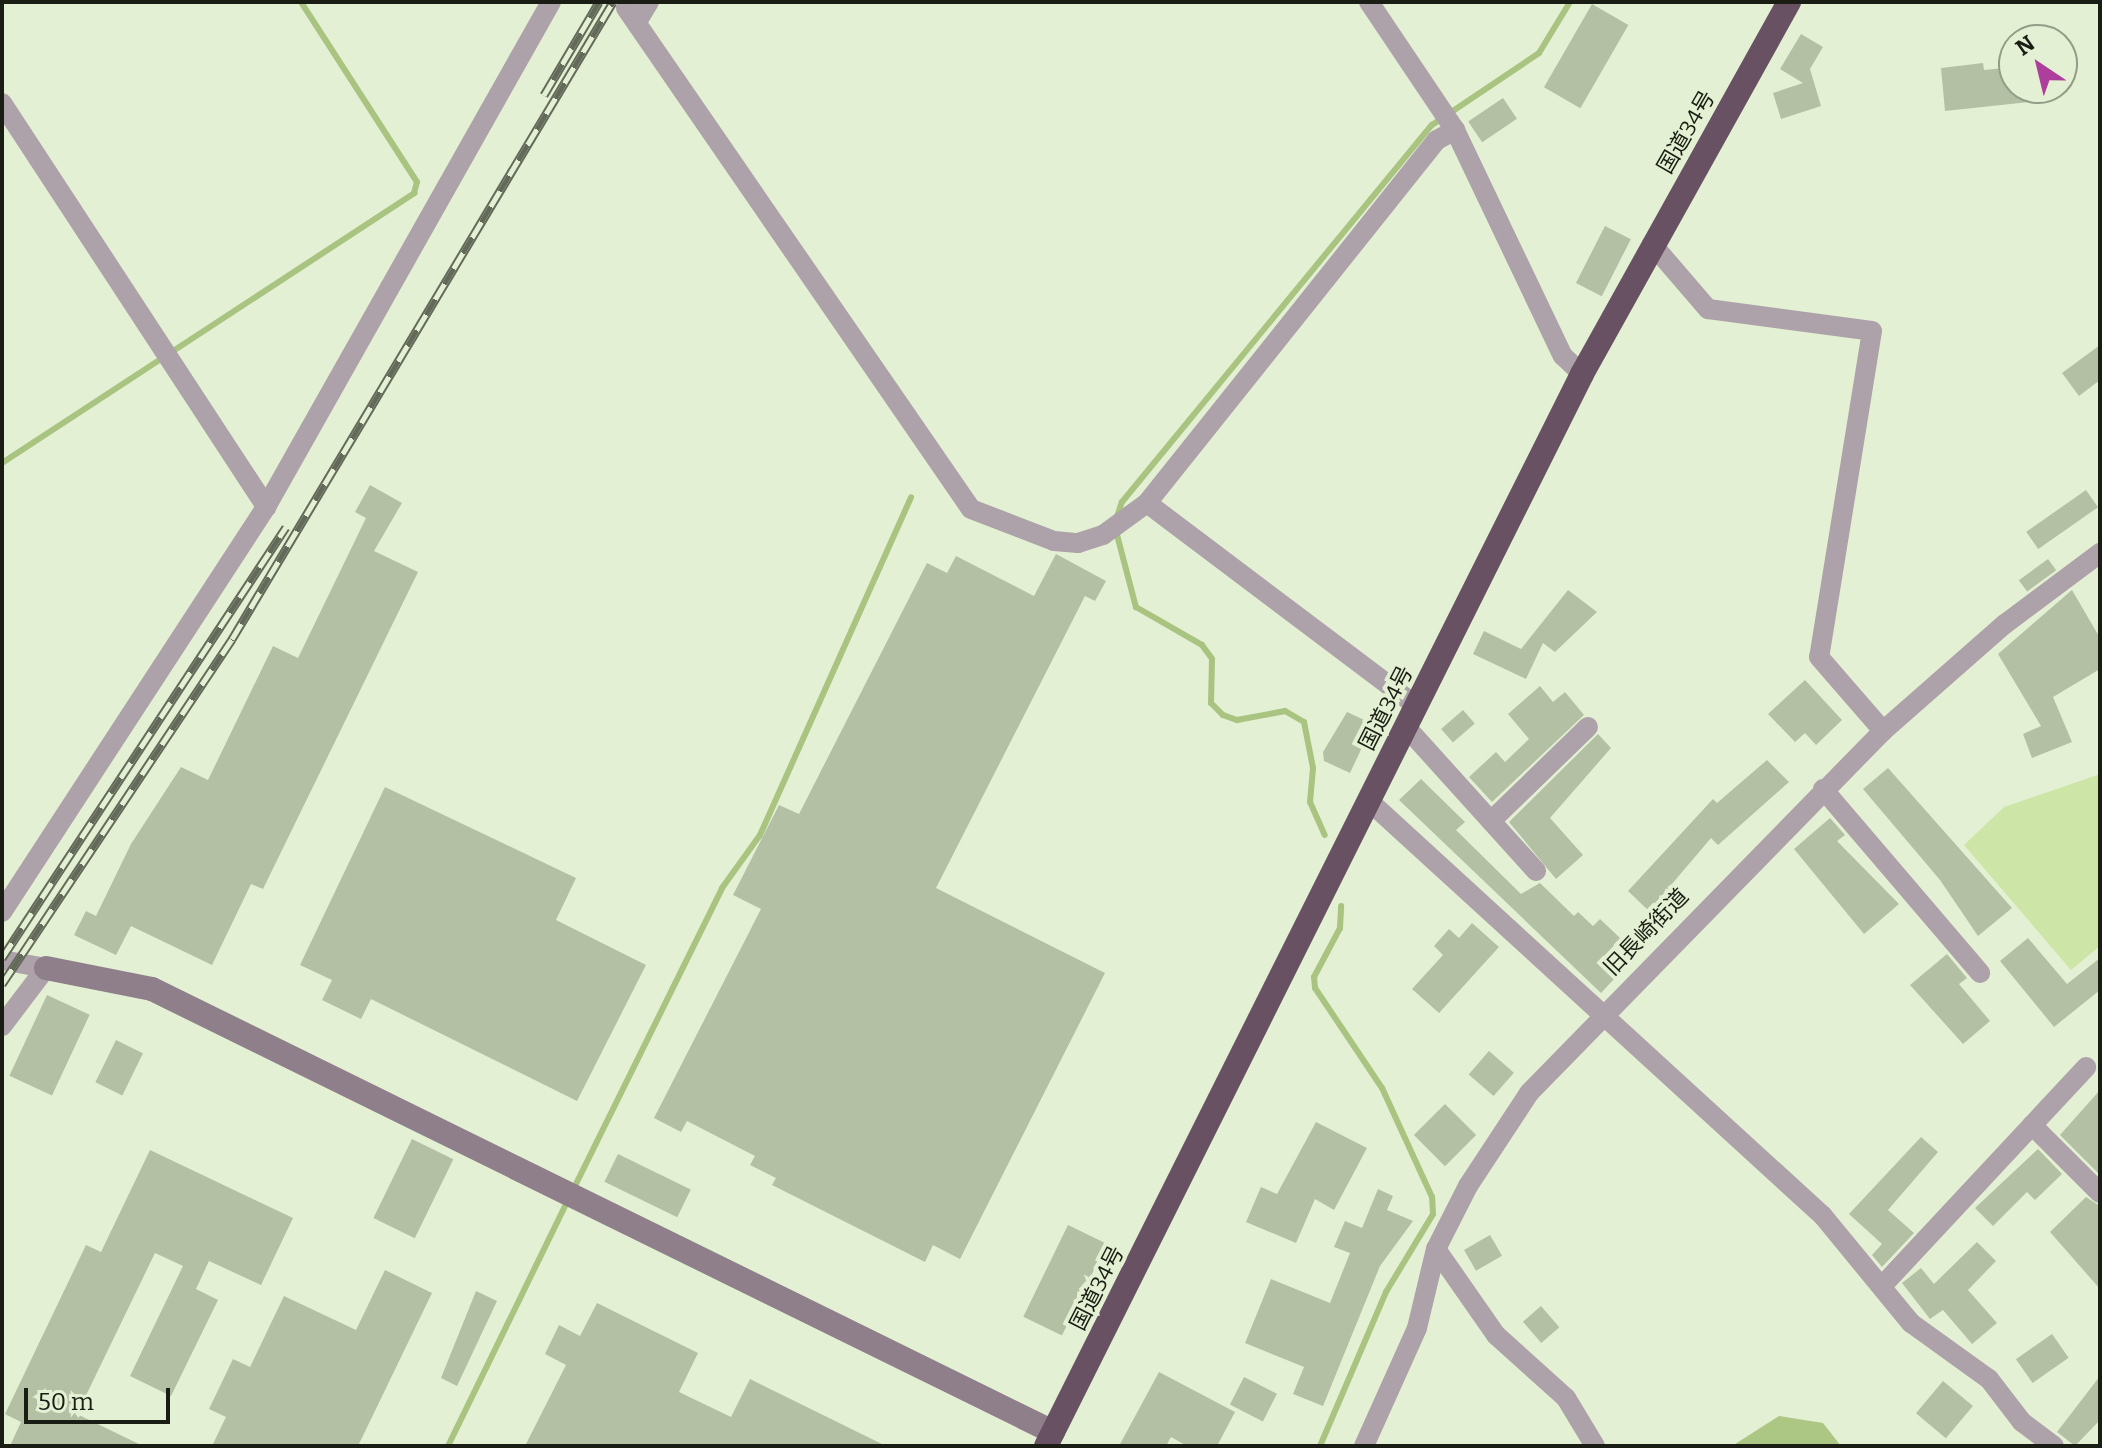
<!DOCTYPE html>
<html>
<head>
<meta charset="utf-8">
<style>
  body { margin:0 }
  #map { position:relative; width:2102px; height:1448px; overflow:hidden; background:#e4f0d3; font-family:Bitter,"Noto Sans JP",serif }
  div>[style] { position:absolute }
  .green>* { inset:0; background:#cde6a7 }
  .forest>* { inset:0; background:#acc684 }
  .stream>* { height:6px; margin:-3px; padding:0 3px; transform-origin:3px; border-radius:3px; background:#a9c381 }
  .building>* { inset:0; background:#b4c0a4; transform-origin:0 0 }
  .street>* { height:20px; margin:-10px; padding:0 10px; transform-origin:10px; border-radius:10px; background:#ada2aa }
  .secondary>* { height:24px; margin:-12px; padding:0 12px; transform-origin:12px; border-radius:12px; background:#8f7f8b }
  .highway>* { height:24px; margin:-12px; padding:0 12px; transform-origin:12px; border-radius:12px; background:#675162 }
  .rail>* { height:9px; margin-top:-4.5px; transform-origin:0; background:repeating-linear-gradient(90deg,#e4f0d3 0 18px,#636a59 0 36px); box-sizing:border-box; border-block:2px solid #636a59 }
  span { translate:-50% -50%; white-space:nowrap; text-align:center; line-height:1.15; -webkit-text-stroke:8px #e4f0d3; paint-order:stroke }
  .street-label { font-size:22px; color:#191d13 }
  .frame { position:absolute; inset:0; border:4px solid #191d13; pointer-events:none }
  .north { position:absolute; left:1998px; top:24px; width:80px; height:80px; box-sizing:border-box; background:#e4f0d3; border:2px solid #939c86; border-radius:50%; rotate:325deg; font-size:22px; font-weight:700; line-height:32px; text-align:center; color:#191d13 }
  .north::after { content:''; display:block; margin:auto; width:28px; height:36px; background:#ae3e9b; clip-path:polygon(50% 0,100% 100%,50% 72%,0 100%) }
  .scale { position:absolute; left:24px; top:1388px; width:146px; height:36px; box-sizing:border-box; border:4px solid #191d13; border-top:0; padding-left:10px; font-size:24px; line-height:28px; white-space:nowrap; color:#191d13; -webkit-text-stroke:6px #e4f0d3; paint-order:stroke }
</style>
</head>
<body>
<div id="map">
  <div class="green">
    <div style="clip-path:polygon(2100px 774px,2100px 946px,2071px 970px,1964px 845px,2004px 807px)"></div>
  </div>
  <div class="forest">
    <div style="clip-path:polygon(1779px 1416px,1823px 1423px,1841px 1446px,1732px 1446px)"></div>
  </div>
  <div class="stream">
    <div style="left:2px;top:463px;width:493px;rotate:-33.2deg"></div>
    <div style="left:414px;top:193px;width:11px;rotate:-75deg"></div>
    <div style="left:417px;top:182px;width:214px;rotate:-122.8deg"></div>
    <div style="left:1116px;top:520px;width:19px;rotate:-72deg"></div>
    <div style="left:1122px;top:502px;width:488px;rotate:-50.6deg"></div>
    <div style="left:1432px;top:125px;width:129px;rotate:-33.9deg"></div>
    <div style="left:1539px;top:53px;width:60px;rotate:-58.7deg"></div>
    <div style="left:1116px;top:531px;width:79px;rotate:75.3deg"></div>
    <div style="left:1136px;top:607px;width:76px;rotate:29.9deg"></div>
    <div style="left:1202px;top:645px;width:17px;rotate:54deg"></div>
    <div style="left:1212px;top:659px;width:44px;rotate:91.3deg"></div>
    <div style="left:1211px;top:703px;width:17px;rotate:45deg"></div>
    <div style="left:1223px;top:715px;width:15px;rotate:20deg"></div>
    <div style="left:1237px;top:720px;width:49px;rotate:-10.6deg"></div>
    <div style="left:1285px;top:711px;width:22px;rotate:30deg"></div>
    <div style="left:1304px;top:722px;width:47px;rotate:78.9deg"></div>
    <div style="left:1313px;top:768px;width:34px;rotate:95deg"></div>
    <div style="left:1310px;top:802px;width:36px;rotate:66deg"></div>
    <div style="left:573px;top:1190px;width:337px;rotate:-63.7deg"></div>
    <div style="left:722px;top:888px;width:65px;rotate:-54.4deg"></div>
    <div style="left:760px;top:835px;width:370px;rotate:-65.9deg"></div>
    <div style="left:448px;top:1446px;width:274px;rotate:-64deg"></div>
    <div style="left:1320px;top:1446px;width:168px;rotate:-66.8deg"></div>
    <div style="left:1386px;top:1292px;width:91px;rotate:-58.9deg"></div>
    <div style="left:1433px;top:1214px;width:17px;rotate:-93deg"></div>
    <div style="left:1432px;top:1197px;width:120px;rotate:-114.6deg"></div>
    <div style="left:1382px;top:1088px;width:120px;rotate:-123.8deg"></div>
    <div style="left:1315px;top:988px;width:11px;rotate:-95deg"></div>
    <div style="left:1314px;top:977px;width:55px;rotate:-62deg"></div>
    <div style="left:1340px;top:928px;width:22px;rotate:-87deg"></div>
  </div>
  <div class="building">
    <div style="left:1592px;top:4px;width:42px;height:96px;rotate:30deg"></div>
    <div style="clip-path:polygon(1801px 34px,1823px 47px,1810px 69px,1821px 106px,1781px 119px,1773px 93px,1803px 83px,1780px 69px)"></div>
    <div style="clip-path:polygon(1983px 63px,1984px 70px,2014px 67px,2014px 88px,2057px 88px,2058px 99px,1945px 111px,1941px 68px)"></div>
    <div style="left:1503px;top:98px;width:25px;height:42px;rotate:56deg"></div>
    <div style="left:1605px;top:226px;width:29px;height:64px;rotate:27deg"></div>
    <div style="clip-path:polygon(2100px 345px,2100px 380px,2079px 396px,2062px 373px)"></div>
    <div style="clip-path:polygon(370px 485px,402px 503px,374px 551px,418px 572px,263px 889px,251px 884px,212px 965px,131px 926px,116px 955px,74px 935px,86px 911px,96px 916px,131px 844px,181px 767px,208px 780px,273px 646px,298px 658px,366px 518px,355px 512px)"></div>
    <div style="left:2086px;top:490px;width:21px;height:73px;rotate:55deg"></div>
    <div style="clip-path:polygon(1056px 554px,1106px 581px,1095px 601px,1085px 596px,936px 888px,1105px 973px,960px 1259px,933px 1245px,925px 1262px,772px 1185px,776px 1178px,750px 1165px,755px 1156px,687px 1121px,681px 1132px,654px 1118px,761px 909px,733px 895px,779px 805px,799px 814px,927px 563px,947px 573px,956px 556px,1034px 596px)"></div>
    <div style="left:2048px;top:559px;width:14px;height:36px;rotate:54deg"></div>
    <div style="clip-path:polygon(1568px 590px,1597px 612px,1555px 652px,1543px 643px,1526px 679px,1473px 654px,1484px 631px,1521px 649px)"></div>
    <div style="clip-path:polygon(2072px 590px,2100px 638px,2100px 669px,2053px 697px,2072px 742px,2032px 758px,2023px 734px,2041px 726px,1998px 654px)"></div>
    <div style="clip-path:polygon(1805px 680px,1842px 720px,1816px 745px,1805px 733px,1795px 742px,1768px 714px)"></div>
    <div style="clip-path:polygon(1540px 686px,1553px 702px,1565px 692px,1584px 715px,1492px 802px,1469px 777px,1496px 752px,1505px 762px,1529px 739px,1508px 714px)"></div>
    <div style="left:1463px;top:710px;width:18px;height:29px;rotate:49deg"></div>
    <div style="clip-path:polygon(1347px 712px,1373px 724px,1350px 773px,1324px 761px,1323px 752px)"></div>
    <div style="clip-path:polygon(1598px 734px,1611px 748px,1550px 818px,1583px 855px,1556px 879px,1509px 822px)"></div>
    <div style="clip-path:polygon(1767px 760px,1789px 782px,1718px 845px,1711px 838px,1649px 911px,1628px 891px,1713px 799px,1717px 803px)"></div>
    <div style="clip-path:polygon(1888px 768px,2012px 908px,1978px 936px,1940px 880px,1863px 789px)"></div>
    <div style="clip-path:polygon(1421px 779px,1465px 822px,1456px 830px,1521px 894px,1540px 883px,1574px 916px,1578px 912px,1593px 926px,1600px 919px,1637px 954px,1601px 993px,1399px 800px)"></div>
    <div style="clip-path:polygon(385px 787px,576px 878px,556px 920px,646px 965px,577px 1101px,371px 999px,361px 1019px,322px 1000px,332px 980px,300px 965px)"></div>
    <div style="clip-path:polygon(1830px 818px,1845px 835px,1837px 841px,1899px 904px,1864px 934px,1794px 849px)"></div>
    <div style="clip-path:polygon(1472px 923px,1499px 947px,1439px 1013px,1412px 989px,1443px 955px,1434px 946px,1449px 929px,1459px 938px)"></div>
    <div style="clip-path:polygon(2028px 938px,2067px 984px,2100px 958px,2100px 990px,2054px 1027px,2000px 961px)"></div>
    <div style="clip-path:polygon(1947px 954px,1967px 978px,1959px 984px,1990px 1021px,1963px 1044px,1910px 985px)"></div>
    <div style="left:47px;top:995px;width:47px;height:89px;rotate:25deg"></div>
    <div style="left:116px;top:1040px;width:30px;height:47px;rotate:26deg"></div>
    <div style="left:1489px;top:1051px;width:33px;height:31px;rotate:41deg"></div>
    <div style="clip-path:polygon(2100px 1090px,2100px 1175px,2060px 1135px)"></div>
    <div style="left:1445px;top:1104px;width:44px;height:44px;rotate:45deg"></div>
    <div style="clip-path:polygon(1316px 1122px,1367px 1148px,1334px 1210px,1315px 1199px,1296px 1243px,1246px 1222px,1261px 1187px,1277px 1194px)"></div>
    <div style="clip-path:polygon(1921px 1137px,1938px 1152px,1888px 1210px,1914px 1233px,1882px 1267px,1872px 1255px,1882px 1244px,1849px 1214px)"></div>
    <div style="left:412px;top:1139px;width:46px;height:88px;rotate:26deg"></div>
    <div style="clip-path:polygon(2038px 1149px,2062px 1174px,2035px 1200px,2027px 1192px,1993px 1226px,1975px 1208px)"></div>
    <div style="clip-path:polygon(150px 1150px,293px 1218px,261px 1285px,209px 1261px,196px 1289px,218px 1300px,171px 1396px,130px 1376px,183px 1266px,155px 1253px,77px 1414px,143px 1446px,10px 1446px,21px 1422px,5px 1414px,86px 1245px,101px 1252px)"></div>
    <div style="left:618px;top:1154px;width:81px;height:31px;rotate:26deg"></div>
    <div style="clip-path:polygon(1378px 1189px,1393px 1196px,1387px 1210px,1413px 1221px,1380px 1266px,1323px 1406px,1293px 1394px,1304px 1367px,1245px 1343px,1271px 1279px,1330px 1303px,1350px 1253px,1334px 1247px,1345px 1221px,1362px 1228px)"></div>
    <div style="clip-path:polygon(2086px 1197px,2100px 1206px,2100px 1289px,2050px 1232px)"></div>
    <div style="left:1068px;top:1225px;width:43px;height:102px;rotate:26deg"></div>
    <div style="left:1490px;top:1235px;width:24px;height:30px;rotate:60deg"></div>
    <div style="clip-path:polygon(1977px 1242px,1996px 1261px,1968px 1290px,1997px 1323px,1972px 1344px,1943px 1310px,1930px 1319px,1902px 1283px,1921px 1268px,1934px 1284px)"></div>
    <div style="clip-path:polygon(385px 1270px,432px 1293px,358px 1446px,212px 1446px,226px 1417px,209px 1409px,233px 1359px,250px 1367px,284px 1296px,356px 1330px)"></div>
    <div style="clip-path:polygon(476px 1291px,497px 1301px,457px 1386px,441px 1378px)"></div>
    <div style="clip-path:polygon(597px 1303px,698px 1353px,679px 1392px,731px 1417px,750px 1379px,886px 1446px,525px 1446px,566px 1365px,545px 1354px,559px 1325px,580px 1336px)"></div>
    <div style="left:1541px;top:1306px;width:28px;height:24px;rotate:49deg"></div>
    <div style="left:2052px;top:1334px;width:29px;height:44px;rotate:55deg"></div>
    <div style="clip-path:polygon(1159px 1372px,1235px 1412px,1217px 1446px,1187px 1446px,1171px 1437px,1166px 1446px,1119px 1446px)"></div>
    <div style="clip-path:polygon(2100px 1376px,2100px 1420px,2075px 1446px,2057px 1432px)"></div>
    <div style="left:1244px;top:1377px;width:37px;height:31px;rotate:27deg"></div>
    <div style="left:1943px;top:1381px;width:39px;height:42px;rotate:40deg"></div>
  </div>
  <div class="street">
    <div style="left:1369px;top:2px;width:154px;rotate:56.1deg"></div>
    <div style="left:1455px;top:130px;width:250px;rotate:64.5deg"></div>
    <div style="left:1563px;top:356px;width:26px;rotate:43deg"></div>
    <div style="left:626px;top:8px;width:608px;rotate:55.45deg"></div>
    <div style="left:971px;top:509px;width:89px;rotate:21.1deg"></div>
    <div style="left:1054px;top:541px;width:24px;rotate:5deg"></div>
    <div style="left:1078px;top:543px;width:26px;rotate:-18deg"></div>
    <div style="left:1103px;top:535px;width:54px;rotate:-36deg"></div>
    <div style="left:1147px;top:503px;width:465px;rotate:-51.4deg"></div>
    <div style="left:1437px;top:140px;width:21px;rotate:-29deg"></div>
    <div style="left:638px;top:20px;width:21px;rotate:-59deg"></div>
    <div style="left:2px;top:103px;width:483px;rotate:56.8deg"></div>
    <div style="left:1652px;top:244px;width:86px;rotate:49.3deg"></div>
    <div style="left:1708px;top:309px;width:165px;rotate:7.6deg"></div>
    <div style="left:1872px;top:331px;width:330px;rotate:99.2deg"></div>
    <div style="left:1819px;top:657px;width:98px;rotate:49.1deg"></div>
    <div style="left:1147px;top:503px;width:337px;rotate:37deg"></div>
    <div style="left:1406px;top:727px;width:194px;rotate:47.9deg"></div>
    <div style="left:1823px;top:789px;width:242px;rotate:49.5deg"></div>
    <div style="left:1369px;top:801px;width:615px;rotate:42.43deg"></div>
    <div style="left:1823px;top:1216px;width:139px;rotate:50.6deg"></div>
    <div style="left:1911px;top:1323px;width:96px;rotate:35.7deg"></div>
    <div style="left:1989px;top:1379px;width:54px;rotate:52.5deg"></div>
    <div style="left:2022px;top:1422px;width:40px;rotate:37deg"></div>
    <div style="left:1491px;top:821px;width:135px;rotate:-44.1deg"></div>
    <div style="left:2px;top:912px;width:483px;rotate:-56.9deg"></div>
    <div style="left:266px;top:507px;width:580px;rotate:-60.56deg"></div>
    <div style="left:2px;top:960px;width:45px;rotate:10.3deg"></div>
    <div style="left:46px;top:968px;width:73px;rotate:127.2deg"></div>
    <div style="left:2032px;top:1125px;width:96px;rotate:45deg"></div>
    <div style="left:1436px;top:1249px;width:105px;rotate:55.1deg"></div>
    <div style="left:1496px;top:1335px;width:94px;rotate:42deg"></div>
    <div style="left:1566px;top:1398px;width:56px;rotate:58.9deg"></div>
    <div style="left:1883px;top:1285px;width:298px;rotate:-47deg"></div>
    <div style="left:1364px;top:1446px;width:129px;rotate:-65.8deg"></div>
    <div style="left:1417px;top:1328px;width:81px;rotate:-76.5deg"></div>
    <div style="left:1436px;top:1249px;width:71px;rotate:-63.1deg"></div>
    <div style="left:1468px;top:1186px;width:111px;rotate:-56.7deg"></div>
    <div style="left:1529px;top:1093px;width:506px;rotate:-45.64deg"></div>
    <div style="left:1883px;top:731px;width:162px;rotate:-41.3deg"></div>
    <div style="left:2005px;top:624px;width:119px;rotate:-36.8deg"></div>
  </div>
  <div class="secondary">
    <div style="left:46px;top:968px;width:108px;rotate:11.2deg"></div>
    <div style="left:152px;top:989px;width:1004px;rotate:26.18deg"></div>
  </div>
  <div class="highway">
    <div style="left:1046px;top:1446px;width:1199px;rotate:-63.43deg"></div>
    <div style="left:1582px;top:374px;width:426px;rotate:-60.9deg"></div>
  </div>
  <div class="rail">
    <div style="left:544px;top:95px;width:108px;rotate:-59.4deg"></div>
    <div style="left:2px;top:958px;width:516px;rotate:-56.62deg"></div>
    <div style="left:2px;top:984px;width:415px;rotate:-56.3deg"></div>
    <div style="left:232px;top:639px;width:742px;rotate:-59.12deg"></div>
  </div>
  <div class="street-label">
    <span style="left:1686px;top:132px;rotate:-60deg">国道34号</span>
    <span style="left:1386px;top:708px;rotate:-63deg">国道34号</span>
    <span style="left:1646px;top:932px;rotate:-46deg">旧長崎街道</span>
    <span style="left:1097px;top:1288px;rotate:-63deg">国道34号</span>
  </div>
  <div class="frame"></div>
  <div class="north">N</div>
  <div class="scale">50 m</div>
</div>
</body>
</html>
